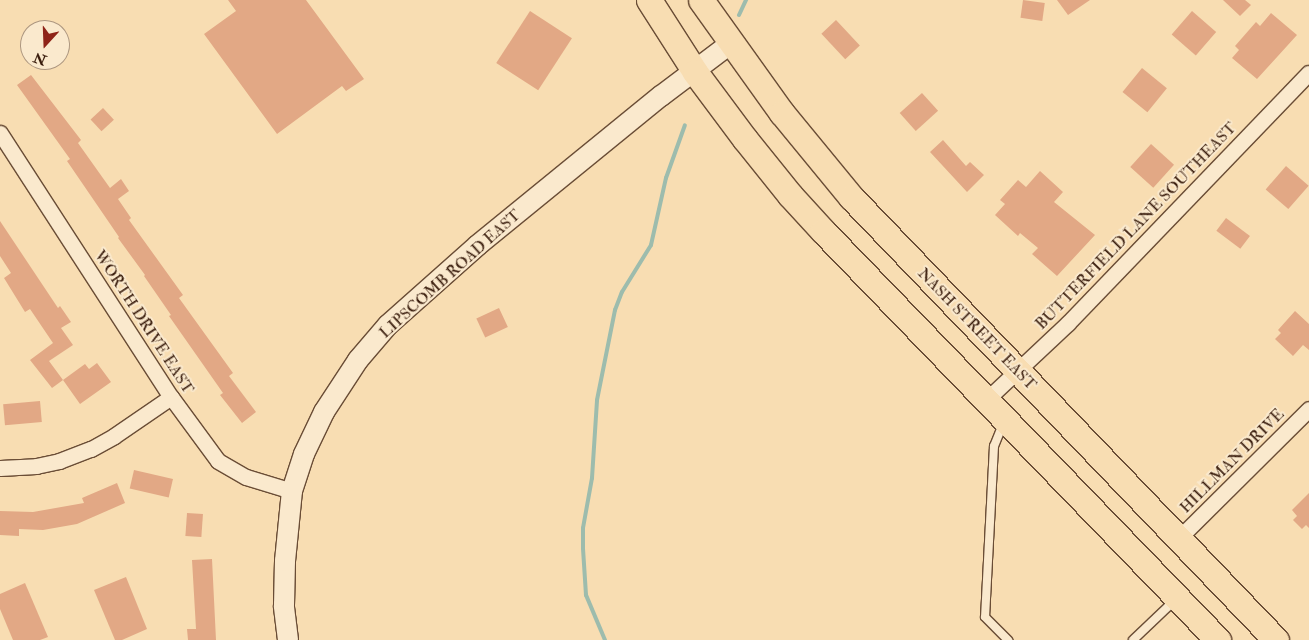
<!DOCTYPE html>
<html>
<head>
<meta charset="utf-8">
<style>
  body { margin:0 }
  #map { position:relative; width:1309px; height:640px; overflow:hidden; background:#f8ddb2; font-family:"IM FELL Double Pica",serif }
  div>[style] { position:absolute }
  .stream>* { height:4px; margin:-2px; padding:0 2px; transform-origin:2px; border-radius:2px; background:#9dbcad }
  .building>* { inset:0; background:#e2a885; transform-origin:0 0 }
  .roads { filter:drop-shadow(1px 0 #6a4d36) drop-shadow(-1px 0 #6a4d36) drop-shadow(0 1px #6a4d36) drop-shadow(0 -1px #6a4d36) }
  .service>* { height:8px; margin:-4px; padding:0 4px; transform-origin:4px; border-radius:4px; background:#fae9cd }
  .minor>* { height:15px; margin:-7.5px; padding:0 7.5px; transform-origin:7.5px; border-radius:7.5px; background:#fae9cd }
  .tertiary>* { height:20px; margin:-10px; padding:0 10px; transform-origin:10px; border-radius:10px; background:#fae9cd }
  .primary>* { height:25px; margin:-12.5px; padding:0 12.5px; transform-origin:12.5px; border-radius:12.5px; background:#f8ddb2 }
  span { translate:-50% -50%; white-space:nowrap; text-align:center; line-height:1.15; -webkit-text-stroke:4px #fae9cd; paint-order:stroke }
  .street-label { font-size:16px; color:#3a1d0d }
  .north { position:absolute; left:20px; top:20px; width:50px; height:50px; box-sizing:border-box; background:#fae9cd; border:1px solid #ad9780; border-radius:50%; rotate:200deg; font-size:14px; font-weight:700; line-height:20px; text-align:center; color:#3a1d0d }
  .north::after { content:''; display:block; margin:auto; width:18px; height:22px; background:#8f2418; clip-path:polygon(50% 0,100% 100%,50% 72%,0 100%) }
</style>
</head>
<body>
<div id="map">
  <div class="stream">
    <div style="left:739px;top:15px;width:17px;rotate:-65deg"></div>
    <div style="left:605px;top:640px;width:49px;rotate:-112.9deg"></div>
    <div style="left:586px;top:595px;width:47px;rotate:-93.7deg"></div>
    <div style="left:583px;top:548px;width:20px;rotate:-90deg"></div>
    <div style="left:583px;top:528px;width:51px;rotate:-79.8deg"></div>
    <div style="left:592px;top:478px;width:78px;rotate:-86.3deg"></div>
    <div style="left:597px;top:400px;width:92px;rotate:-78.7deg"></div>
    <div style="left:615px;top:310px;width:19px;rotate:-69deg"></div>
    <div style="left:622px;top:292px;width:55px;rotate:-58.3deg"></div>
    <div style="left:651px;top:245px;width:69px;rotate:-77.4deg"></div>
    <div style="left:666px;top:178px;width:56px;rotate:-70.3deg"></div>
  </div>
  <div class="building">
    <div style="clip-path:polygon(228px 0,306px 0,364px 79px,346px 91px,342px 86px,277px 134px,204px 34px,236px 11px)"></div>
    <div style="left:1023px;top:0;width:22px;height:18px;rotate:8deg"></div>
    <div style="clip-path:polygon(1057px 0,1090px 0,1068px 15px)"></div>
    <div style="clip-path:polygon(1223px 0,1245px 0,1251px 5px,1240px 16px)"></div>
    <div style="left:530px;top:11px;width:50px;height:62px;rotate:33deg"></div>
    <div style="left:1192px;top:11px;width:32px;height:31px;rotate:41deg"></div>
    <div style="clip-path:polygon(1271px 13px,1297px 35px,1257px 79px,1232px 58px,1239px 50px,1235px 46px,1256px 22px,1260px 26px)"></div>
    <div style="left:836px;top:20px;width:35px;height:20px;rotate:47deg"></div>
    <div style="left:1142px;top:68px;width:32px;height:31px;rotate:39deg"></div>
    <div style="clip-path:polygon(31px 75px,81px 140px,78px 143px,110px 188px,121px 179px,129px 191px,118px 199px,131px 218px,129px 220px,183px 295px,179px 298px,233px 373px,229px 376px,256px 412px,242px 423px,220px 395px,223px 393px,169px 316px,171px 315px,144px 276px,145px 275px,118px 238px,119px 237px,67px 161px,70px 159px,17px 85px)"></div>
    <div style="left:922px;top:93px;width:24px;height:30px;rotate:48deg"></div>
    <div style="left:103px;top:108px;width:16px;height:17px;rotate:47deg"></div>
    <div style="clip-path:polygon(943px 140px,966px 166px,970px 162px,984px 175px,967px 192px,930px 152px)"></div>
    <div style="left:1151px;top:144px;width:31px;height:31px;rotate:42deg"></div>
    <div style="left:1286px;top:166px;width:30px;height:31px;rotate:41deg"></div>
    <div style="clip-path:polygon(1040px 171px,1063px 192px,1054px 202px,1095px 235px,1057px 276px,1032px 254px,1038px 248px,1020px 233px,1018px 236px,995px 215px,1005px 204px,1000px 200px,1018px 180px,1026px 187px)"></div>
    <div style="left:1226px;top:218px;width:30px;height:16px;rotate:37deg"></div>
    <div style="clip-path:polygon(0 221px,58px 308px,60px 306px,71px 322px,61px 328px,73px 345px,49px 361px,63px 380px,85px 364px,89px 369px,97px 363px,111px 382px,80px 404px,63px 380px,52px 388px,30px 360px,53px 343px,30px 309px,25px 312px,4px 278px,11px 273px,0 256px)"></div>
    <div style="left:499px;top:308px;width:21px;height:25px;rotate:65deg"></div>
    <div style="clip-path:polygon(1295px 311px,1309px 324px,1309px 350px,1303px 345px,1293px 356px,1275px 339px,1281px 333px,1278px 330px)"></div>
    <div style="left:40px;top:401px;width:21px;height:37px;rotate:85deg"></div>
    <div style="left:134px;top:470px;width:40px;height:19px;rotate:13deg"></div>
    <div style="clip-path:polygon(117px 483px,125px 503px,77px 524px,43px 530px,19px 529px,19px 536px,0 535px,0 511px,33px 512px,84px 503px,82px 498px)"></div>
    <div style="clip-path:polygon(1309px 493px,1309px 528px,1306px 525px,1302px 529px,1293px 520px,1297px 516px,1292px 510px)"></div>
    <div style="left:187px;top:513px;width:16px;height:23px;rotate:4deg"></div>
    <div style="clip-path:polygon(212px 559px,216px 640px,188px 640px,187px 629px,196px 629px,192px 560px)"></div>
    <div style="clip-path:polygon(126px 577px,147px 629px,122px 640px,115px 640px,94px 590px)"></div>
    <div style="clip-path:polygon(25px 583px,48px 637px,40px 640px,13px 640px,0 609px,0 594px)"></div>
  </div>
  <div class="roads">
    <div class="service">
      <div style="left:1003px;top:424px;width:24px;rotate:112deg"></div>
      <div style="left:994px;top:446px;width:171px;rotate:93deg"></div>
      <div style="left:985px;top:617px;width:33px;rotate:45deg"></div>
      <div style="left:1133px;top:640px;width:58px;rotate:-43.6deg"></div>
    </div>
    <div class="minor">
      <div style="left:0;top:133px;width:315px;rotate:57.1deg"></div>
      <div style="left:171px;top:397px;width:79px;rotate:53.7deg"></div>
      <div style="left:218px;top:461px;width:32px;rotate:30deg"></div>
      <div style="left:246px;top:477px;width:48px;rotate:16.9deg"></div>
      <div style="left:986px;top:400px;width:112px;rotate:-43.2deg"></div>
      <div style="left:1068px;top:323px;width:347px;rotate:-46.1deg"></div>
      <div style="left:0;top:468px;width:36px;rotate:-3deg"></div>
      <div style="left:36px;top:466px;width:24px;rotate:-12deg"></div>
      <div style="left:59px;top:461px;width:34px;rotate:-21deg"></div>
      <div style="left:91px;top:449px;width:26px;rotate:-29deg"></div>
      <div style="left:114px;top:436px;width:69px;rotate:-34.4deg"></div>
      <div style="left:1179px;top:538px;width:183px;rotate:-44.8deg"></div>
    </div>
    <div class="tertiary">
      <div style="left:288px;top:640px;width:35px;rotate:-97deg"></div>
      <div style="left:284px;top:605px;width:44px;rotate:-88.7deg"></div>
      <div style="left:285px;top:561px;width:70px;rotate:-84.3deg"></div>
      <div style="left:292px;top:491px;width:39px;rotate:-72deg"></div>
      <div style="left:304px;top:454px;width:47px;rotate:-64.5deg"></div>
      <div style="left:324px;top:412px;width:62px;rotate:-56.8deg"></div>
      <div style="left:358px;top:360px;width:46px;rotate:-49.4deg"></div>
      <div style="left:388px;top:325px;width:120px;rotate:-41.6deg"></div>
      <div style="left:478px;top:245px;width:236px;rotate:-39.2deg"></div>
      <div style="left:661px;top:96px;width:88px;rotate:-37.1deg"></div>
    </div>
    <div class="primary">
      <div style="left:649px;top:0;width:85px;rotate:57.4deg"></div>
      <div style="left:695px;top:72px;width:84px;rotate:53.3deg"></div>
      <div style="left:745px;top:139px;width:72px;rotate:51.2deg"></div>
      <div style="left:790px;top:195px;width:49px;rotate:47.5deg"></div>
      <div style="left:823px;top:231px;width:569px;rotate:46deg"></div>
      <div style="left:701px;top:0;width:139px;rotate:54.4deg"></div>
      <div style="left:782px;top:113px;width:109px;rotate:50.6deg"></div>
      <div style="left:851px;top:197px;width:614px;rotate:46.19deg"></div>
    </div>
  </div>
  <div class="street-label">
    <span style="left:1136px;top:226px;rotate:-46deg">BUTTERFIELD LANE SOUTHEAST</span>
    <span style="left:450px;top:274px;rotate:-42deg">LIPSCOMB ROAD EAST</span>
    <span style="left:144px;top:322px;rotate:57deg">WORTH DRIVE EAST</span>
    <span style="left:977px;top:329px;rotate:46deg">NASH STREET EAST</span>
    <span style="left:1232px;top:461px;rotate:-45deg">HILLMAN DRIVE</span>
  </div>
  <div class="north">N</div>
</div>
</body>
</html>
